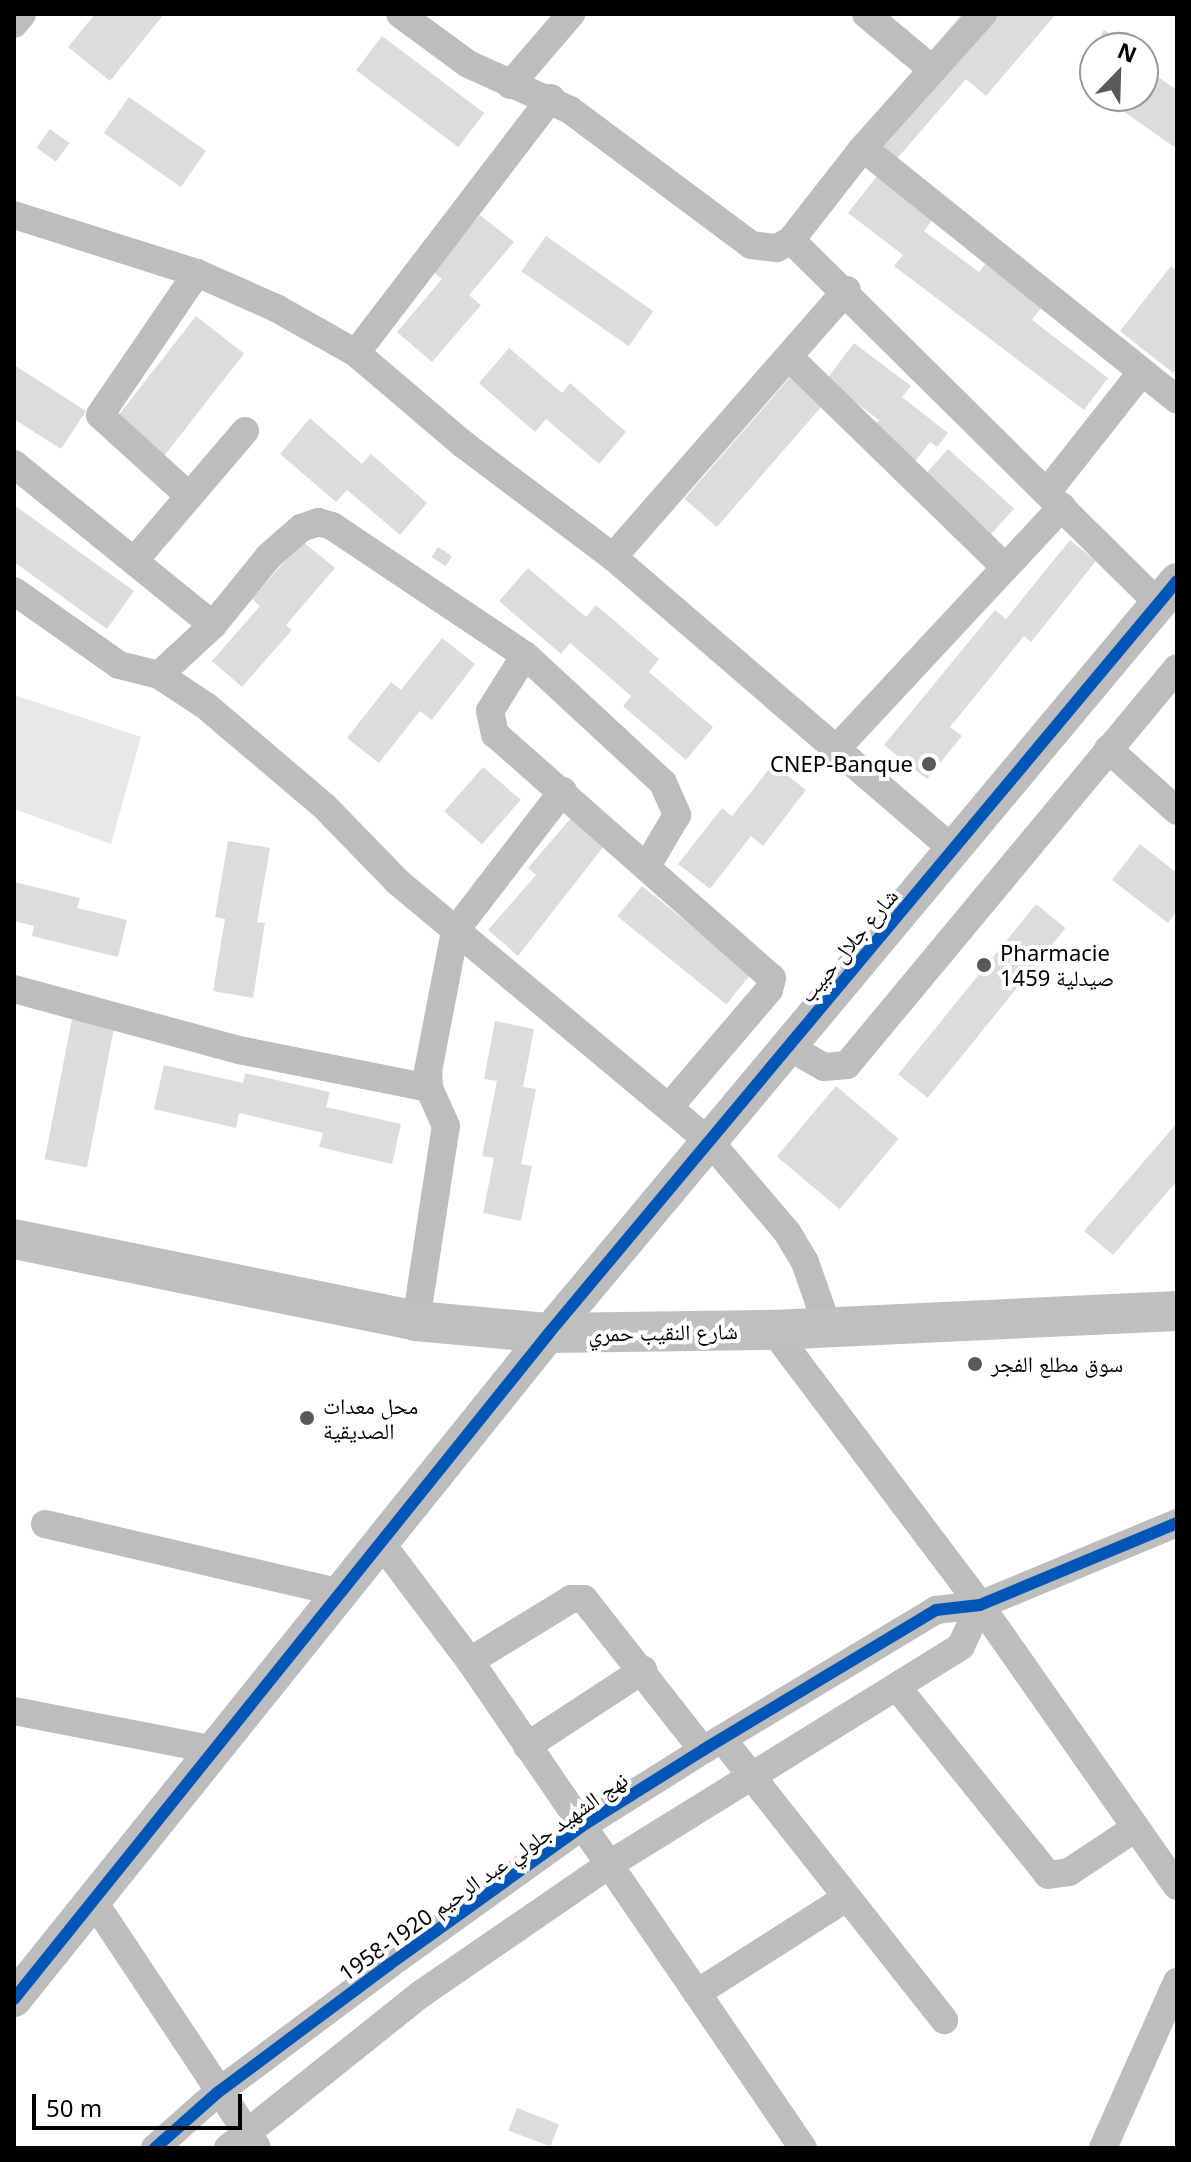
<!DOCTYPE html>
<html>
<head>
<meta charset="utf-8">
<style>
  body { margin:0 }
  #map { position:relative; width:1191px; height:2162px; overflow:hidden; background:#fff; font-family:"Noto Sans","Noto Naskh Arabic",sans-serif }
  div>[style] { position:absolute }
  .green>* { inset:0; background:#e8e8e8 }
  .building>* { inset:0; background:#dcdcdc; transform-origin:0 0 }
  .minor>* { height:28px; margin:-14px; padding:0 14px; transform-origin:14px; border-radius:14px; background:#bdbdbd }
  .tertiary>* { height:36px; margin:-18px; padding:0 18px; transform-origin:18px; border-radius:18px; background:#bdbdbd }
  .secondary>* { height:40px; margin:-20px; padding:0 20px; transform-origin:20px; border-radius:20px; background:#bfbfbf }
  .cycleway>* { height:12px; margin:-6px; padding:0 6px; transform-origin:6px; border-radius:6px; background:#0057b8 }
  .dots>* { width:22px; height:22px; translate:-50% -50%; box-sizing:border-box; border:4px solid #fff; border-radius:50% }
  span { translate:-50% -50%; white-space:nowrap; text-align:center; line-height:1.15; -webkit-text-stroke:8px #fff; paint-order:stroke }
  .poi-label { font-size:22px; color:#000 }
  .right { translate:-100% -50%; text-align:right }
  .left { translate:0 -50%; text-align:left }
  .street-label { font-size:22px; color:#000 }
  .frame { position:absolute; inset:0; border:16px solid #000; pointer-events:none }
  .north { position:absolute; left:1079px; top:32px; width:80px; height:80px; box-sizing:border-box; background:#fff; border:2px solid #999; border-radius:50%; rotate:23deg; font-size:22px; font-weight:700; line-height:32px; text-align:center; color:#000 }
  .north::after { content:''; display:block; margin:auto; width:28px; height:36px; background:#595959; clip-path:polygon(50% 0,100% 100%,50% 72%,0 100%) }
  .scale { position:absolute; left:32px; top:2094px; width:210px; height:36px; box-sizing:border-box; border:4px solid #000; border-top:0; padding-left:10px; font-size:24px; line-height:28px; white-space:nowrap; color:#000; -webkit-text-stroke:6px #fff; paint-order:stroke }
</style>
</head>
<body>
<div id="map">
  <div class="green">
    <div style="clip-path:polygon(14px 695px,141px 737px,111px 844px,14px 809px)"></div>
  </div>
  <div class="building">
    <div style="clip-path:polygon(95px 14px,164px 14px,110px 81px,68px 47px)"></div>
    <div style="clip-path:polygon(962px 14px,1056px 14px,986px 96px,966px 79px,894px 162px,859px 133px)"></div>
    <div style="clip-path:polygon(1104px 30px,1122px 41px,1118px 48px,1098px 40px)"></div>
    <div style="left:382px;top:36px;width:128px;height:43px;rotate:37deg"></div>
    <div style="clip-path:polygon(1151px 72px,1177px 90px,1177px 149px,1123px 111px,1133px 96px,1143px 96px,1143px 82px)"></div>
    <div style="left:129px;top:97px;width:94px;height:44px;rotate:35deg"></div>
    <div style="left:50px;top:129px;width:24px;height:23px;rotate:36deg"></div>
    <div style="clip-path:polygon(877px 176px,933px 219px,924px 231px,979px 272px,985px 264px,1042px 307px,1032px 320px,1108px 378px,1084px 410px,894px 266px,903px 255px,848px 213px)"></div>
    <div style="clip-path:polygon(480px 215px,514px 242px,469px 295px,481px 305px,432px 362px,397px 332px,442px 279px,432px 271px)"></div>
    <div style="left:546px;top:236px;width:131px;height:43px;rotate:35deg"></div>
    <div style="clip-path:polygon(1171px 266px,1177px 271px,1177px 367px,1173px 373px,1120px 331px)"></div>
    <div style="left:196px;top:316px;width:61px;height:140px;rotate:38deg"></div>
    <div style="clip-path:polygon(854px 343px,911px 386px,902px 397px,948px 433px,937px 447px,930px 442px,913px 464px,871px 432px,879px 420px,826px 380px)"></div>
    <div style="clip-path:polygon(509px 348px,562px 393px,570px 383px,626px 432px,599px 464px,546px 419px,535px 432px,479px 383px)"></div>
    <div style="clip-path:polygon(14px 365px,86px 411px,61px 449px,14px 419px)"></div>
    <div style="left:792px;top:375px;width:43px;height:164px;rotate:41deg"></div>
    <div style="clip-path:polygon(310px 418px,362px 464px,371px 454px,427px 503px,400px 535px,347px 490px,336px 502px,280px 454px)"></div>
    <div style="left:948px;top:449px;width:89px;height:45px;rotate:42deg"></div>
    <div style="clip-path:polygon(14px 505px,134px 591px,107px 629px,14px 562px)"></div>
    <div style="clip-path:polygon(1070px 540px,1096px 561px,1031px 642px,1024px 636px,950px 727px,962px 736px,927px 779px,884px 745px,995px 610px,1006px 619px)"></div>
    <div style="clip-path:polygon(302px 541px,335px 568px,286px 625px,292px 630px,242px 687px,212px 661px,260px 606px,252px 599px)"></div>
    <div style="left:438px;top:547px;width:17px;height:12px;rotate:33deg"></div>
    <div style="clip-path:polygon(528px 568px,586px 617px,596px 605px,659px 659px,649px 672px,713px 727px,686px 760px,623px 706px,631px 696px,570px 643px,561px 654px,499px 601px)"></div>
    <div style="clip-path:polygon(442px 638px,475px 664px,432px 720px,420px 711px,379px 763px,347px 738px,391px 682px,401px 690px)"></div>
    <div style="clip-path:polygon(773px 764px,806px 790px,763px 846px,751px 836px,710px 889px,678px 864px,722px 808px,732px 816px)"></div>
    <div style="left:483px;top:767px;width:50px;height:59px;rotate:41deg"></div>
    <div style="clip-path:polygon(578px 810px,611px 837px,518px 956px,488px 930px,536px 875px,528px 868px)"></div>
    <div style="clip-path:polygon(228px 841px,270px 848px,257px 922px,265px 923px,253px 998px,213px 991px,225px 919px,215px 917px)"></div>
    <div style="clip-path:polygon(1140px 844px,1177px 873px,1177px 911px,1168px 923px,1112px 880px)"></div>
    <div style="clip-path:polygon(14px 882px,80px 898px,77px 908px,127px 920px,118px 957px,32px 936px,34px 926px,14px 921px)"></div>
    <div style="left:642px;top:886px;width:140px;height:39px;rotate:39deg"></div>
    <div style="left:1036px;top:904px;width:38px;height:219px;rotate:39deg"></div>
    <div style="left:72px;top:1019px;width:43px;height:143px;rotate:11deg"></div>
    <div style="clip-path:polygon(495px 1021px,534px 1029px,523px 1087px,536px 1089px,521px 1164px,532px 1166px,521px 1221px,483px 1213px,494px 1158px,482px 1156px,497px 1081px,484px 1079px)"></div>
    <div style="clip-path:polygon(164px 1065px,243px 1083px,245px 1073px,330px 1092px,326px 1107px,401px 1124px,392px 1164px,319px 1147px,323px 1133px,239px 1113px,236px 1128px,154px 1109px)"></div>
    <div style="left:836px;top:1086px;width:82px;height:92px;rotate:40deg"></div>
    <div style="clip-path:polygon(1177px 1123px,1177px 1181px,1113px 1255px,1084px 1231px)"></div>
    <div style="left:517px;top:2108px;width:45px;height:24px;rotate:21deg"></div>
  </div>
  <div class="minor">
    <div style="left:400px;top:14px;width:84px;rotate:36.3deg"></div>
    <div style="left:468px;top:64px;width:112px;rotate:24.3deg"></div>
    <div style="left:570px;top:110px;width:226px;rotate:36.7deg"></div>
    <div style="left:751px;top:245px;width:26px;rotate:7deg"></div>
    <div style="left:777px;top:248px;width:16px;rotate:-30deg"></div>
    <div style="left:791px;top:240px;width:117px;rotate:-52deg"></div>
    <div style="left:863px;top:148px;width:180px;rotate:-48.2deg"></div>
    <div style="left:866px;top:14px;width:87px;rotate:39.9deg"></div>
    <div style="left:14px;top:24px;width:13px;rotate:-51deg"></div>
    <div style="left:510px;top:85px;width:94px;rotate:-49.3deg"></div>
    <div style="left:863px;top:148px;width:403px;rotate:38.7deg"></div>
    <div style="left:14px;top:215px;width:192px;rotate:17.6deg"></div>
    <div style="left:197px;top:273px;width:86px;rotate:23.9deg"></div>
    <div style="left:276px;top:308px;width:92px;rotate:29.4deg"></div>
    <div style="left:356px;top:353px;width:140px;rotate:40.4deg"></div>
    <div style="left:463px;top:444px;width:188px;rotate:37deg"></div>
    <div style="left:613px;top:557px;width:450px;rotate:40.7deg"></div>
    <div style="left:791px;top:240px;width:518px;rotate:44.69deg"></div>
    <div style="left:356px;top:353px;width:321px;rotate:-52.6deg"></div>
    <div style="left:790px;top:358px;width:298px;rotate:44.2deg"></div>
    <div style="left:14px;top:464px;width:256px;rotate:39deg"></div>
    <div style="left:1047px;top:492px;width:152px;rotate:-51.7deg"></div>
    <div style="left:189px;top:496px;width:120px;rotate:-137.7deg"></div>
    <div style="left:100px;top:415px;width:172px;rotate:-55.7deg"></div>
    <div style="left:613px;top:557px;width:355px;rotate:-48.8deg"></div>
    <div style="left:134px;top:561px;width:171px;rotate:-49.5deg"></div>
    <div style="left:14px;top:591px;width:128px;rotate:35.2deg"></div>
    <div style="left:119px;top:665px;width:41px;rotate:14deg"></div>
    <div style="left:159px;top:675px;width:56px;rotate:33.4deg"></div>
    <div style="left:206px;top:706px;width:156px;rotate:40.3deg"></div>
    <div style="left:325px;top:807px;width:106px;rotate:45.8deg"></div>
    <div style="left:399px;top:883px;width:406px;rotate:39.8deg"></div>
    <div style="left:711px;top:1143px;width:117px;rotate:49.5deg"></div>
    <div style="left:787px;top:1232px;width:35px;rotate:59deg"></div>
    <div style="left:805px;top:1262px;width:70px;rotate:70.8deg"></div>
    <div style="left:525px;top:655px;width:66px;rotate:122deg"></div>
    <div style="left:490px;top:711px;width:24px;rotate:78deg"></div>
    <div style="left:495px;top:734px;width:369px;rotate:41.4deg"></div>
    <div style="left:772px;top:978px;width:12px;rotate:104deg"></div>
    <div style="left:769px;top:990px;width:154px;rotate:130.5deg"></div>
    <div style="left:159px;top:675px;width:74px;rotate:-42.8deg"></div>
    <div style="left:213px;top:625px;width:89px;rotate:-50.9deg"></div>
    <div style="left:269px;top:556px;width:43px;rotate:-41.2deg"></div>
    <div style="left:301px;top:528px;width:18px;rotate:-19deg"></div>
    <div style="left:318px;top:522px;width:15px;rotate:16deg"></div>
    <div style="left:332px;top:526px;width:232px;rotate:33.8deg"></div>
    <div style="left:525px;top:655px;width:188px;rotate:42.8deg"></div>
    <div style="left:663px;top:783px;width:35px;rotate:66deg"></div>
    <div style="left:677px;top:815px;width:59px;rotate:120.5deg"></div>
    <div style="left:839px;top:746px;width:327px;rotate:-47deg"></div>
    <div style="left:1108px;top:749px;width:93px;rotate:41.9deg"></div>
    <div style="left:14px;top:989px;width:233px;rotate:15.2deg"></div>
    <div style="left:239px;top:1050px;width:194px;rotate:11.3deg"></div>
    <div style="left:789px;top:1047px;width:40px;rotate:29.7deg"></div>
    <div style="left:824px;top:1067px;width:23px;rotate:-5deg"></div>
    <div style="left:847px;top:1065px;width:516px;rotate:-50.27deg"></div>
    <div style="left:416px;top:1321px;width:197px;rotate:-81.3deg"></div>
    <div style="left:446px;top:1126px;width:42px;rotate:-114.1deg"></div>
    <div style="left:429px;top:1088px;width:17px;rotate:-93deg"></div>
    <div style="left:428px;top:1071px;width:143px;rotate:-79.1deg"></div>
    <div style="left:455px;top:931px;width:177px;rotate:-52.4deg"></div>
    <div style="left:773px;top:1330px;width:344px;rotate:53deg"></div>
    <div style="left:980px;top:1605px;width:343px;rotate:55deg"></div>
    <div style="left:45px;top:1524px;width:305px;rotate:13.1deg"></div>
    <div style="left:381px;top:1543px;width:148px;rotate:53deg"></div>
    <div style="left:470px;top:1661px;width:590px;rotate:55.64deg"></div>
    <div style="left:470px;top:1661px;width:119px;rotate:-31.5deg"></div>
    <div style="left:571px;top:1599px;width:13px"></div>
    <div style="left:584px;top:1599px;width:192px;rotate:51.8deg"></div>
    <div style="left:897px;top:1687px;width:241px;rotate:51.2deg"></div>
    <div style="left:1048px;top:1875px;width:21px;rotate:-8deg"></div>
    <div style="left:1069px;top:1872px;width:78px;rotate:-33.5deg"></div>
    <div style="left:14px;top:1711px;width:205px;rotate:11deg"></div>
    <div style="left:723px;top:1740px;width:357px;rotate:51.7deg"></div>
    <div style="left:527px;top:1746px;width:139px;rotate:-33.2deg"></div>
    <div style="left:94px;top:1902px;width:294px;rotate:56.4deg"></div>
    <div style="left:697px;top:1993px;width:177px;rotate:-32.5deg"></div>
    <div style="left:155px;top:2148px;width:83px;rotate:-41.6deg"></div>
    <div style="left:217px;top:2093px;width:216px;rotate:-36.7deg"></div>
    <div style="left:390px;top:1964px;width:236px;rotate:-35.7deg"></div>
    <div style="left:582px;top:1826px;width:143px;rotate:-32.1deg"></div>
    <div style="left:703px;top:1750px;width:272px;rotate:-31deg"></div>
    <div style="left:936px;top:1610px;width:44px;rotate:-6.5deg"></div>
    <div style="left:980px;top:1605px;width:213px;rotate:-22.6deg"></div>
    <div style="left:228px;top:2148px;width:247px;rotate:-38.6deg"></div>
    <div style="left:421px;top:1994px;width:229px;rotate:-34.5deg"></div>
    <div style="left:610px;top:1864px;width:413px;rotate:-31.8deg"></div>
    <div style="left:961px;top:1646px;width:45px;rotate:-65.1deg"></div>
    <div style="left:1103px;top:2148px;width:182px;rotate:-66deg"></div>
  </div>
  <div class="tertiary">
    <div style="left:14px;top:1999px;width:854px;rotate:-51.22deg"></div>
    <div style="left:549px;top:1333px;width:980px;rotate:-50.13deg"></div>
  </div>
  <div class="secondary">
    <div style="left:14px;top:1239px;width:410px;rotate:11.5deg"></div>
    <div style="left:416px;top:1321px;width:134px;rotate:5.2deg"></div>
    <div style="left:549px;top:1333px;width:224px;rotate:-0.8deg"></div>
    <div style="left:773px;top:1330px;width:404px;rotate:-2.7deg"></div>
  </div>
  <div class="cycleway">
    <div style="left:14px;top:1999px;width:854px;rotate:-51.22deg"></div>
    <div style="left:549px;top:1333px;width:980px;rotate:-50.13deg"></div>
    <div style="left:155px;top:2148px;width:83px;rotate:-41.6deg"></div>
    <div style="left:217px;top:2093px;width:216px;rotate:-36.7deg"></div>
    <div style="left:390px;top:1964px;width:236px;rotate:-35.7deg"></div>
    <div style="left:582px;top:1826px;width:143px;rotate:-32.1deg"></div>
    <div style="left:703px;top:1750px;width:272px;rotate:-31deg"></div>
    <div style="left:936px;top:1610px;width:44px;rotate:-6.5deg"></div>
    <div style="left:980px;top:1605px;width:213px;rotate:-22.6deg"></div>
  </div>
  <div class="dots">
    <div style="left:929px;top:764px;background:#595959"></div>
    <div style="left:984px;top:965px;background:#595959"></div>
    <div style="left:975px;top:1364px;background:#595959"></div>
    <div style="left:307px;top:1418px;background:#595959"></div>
  </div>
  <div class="poi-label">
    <span class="right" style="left:913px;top:764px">CNEP-Banque</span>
    <span class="left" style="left:1000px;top:965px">Pharmacie<br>1459 صيدلية</span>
    <span class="left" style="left:991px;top:1364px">سوق مطلع الفجر</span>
    <span class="left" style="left:323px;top:1418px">محل معدات<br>الصديقية</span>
  </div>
  <div class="street-label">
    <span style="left:848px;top:945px;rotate:-50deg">شارع جلال حبيب</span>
    <span style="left:663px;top:1332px;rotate:-1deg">شارع النقيب حمري</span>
    <span style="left:483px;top:1876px;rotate:-35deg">نهج الشهيد جلولي عبد الرحيم 1920-1958</span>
  </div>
  <div class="frame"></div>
  <div class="north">N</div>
  <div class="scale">50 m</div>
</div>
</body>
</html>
